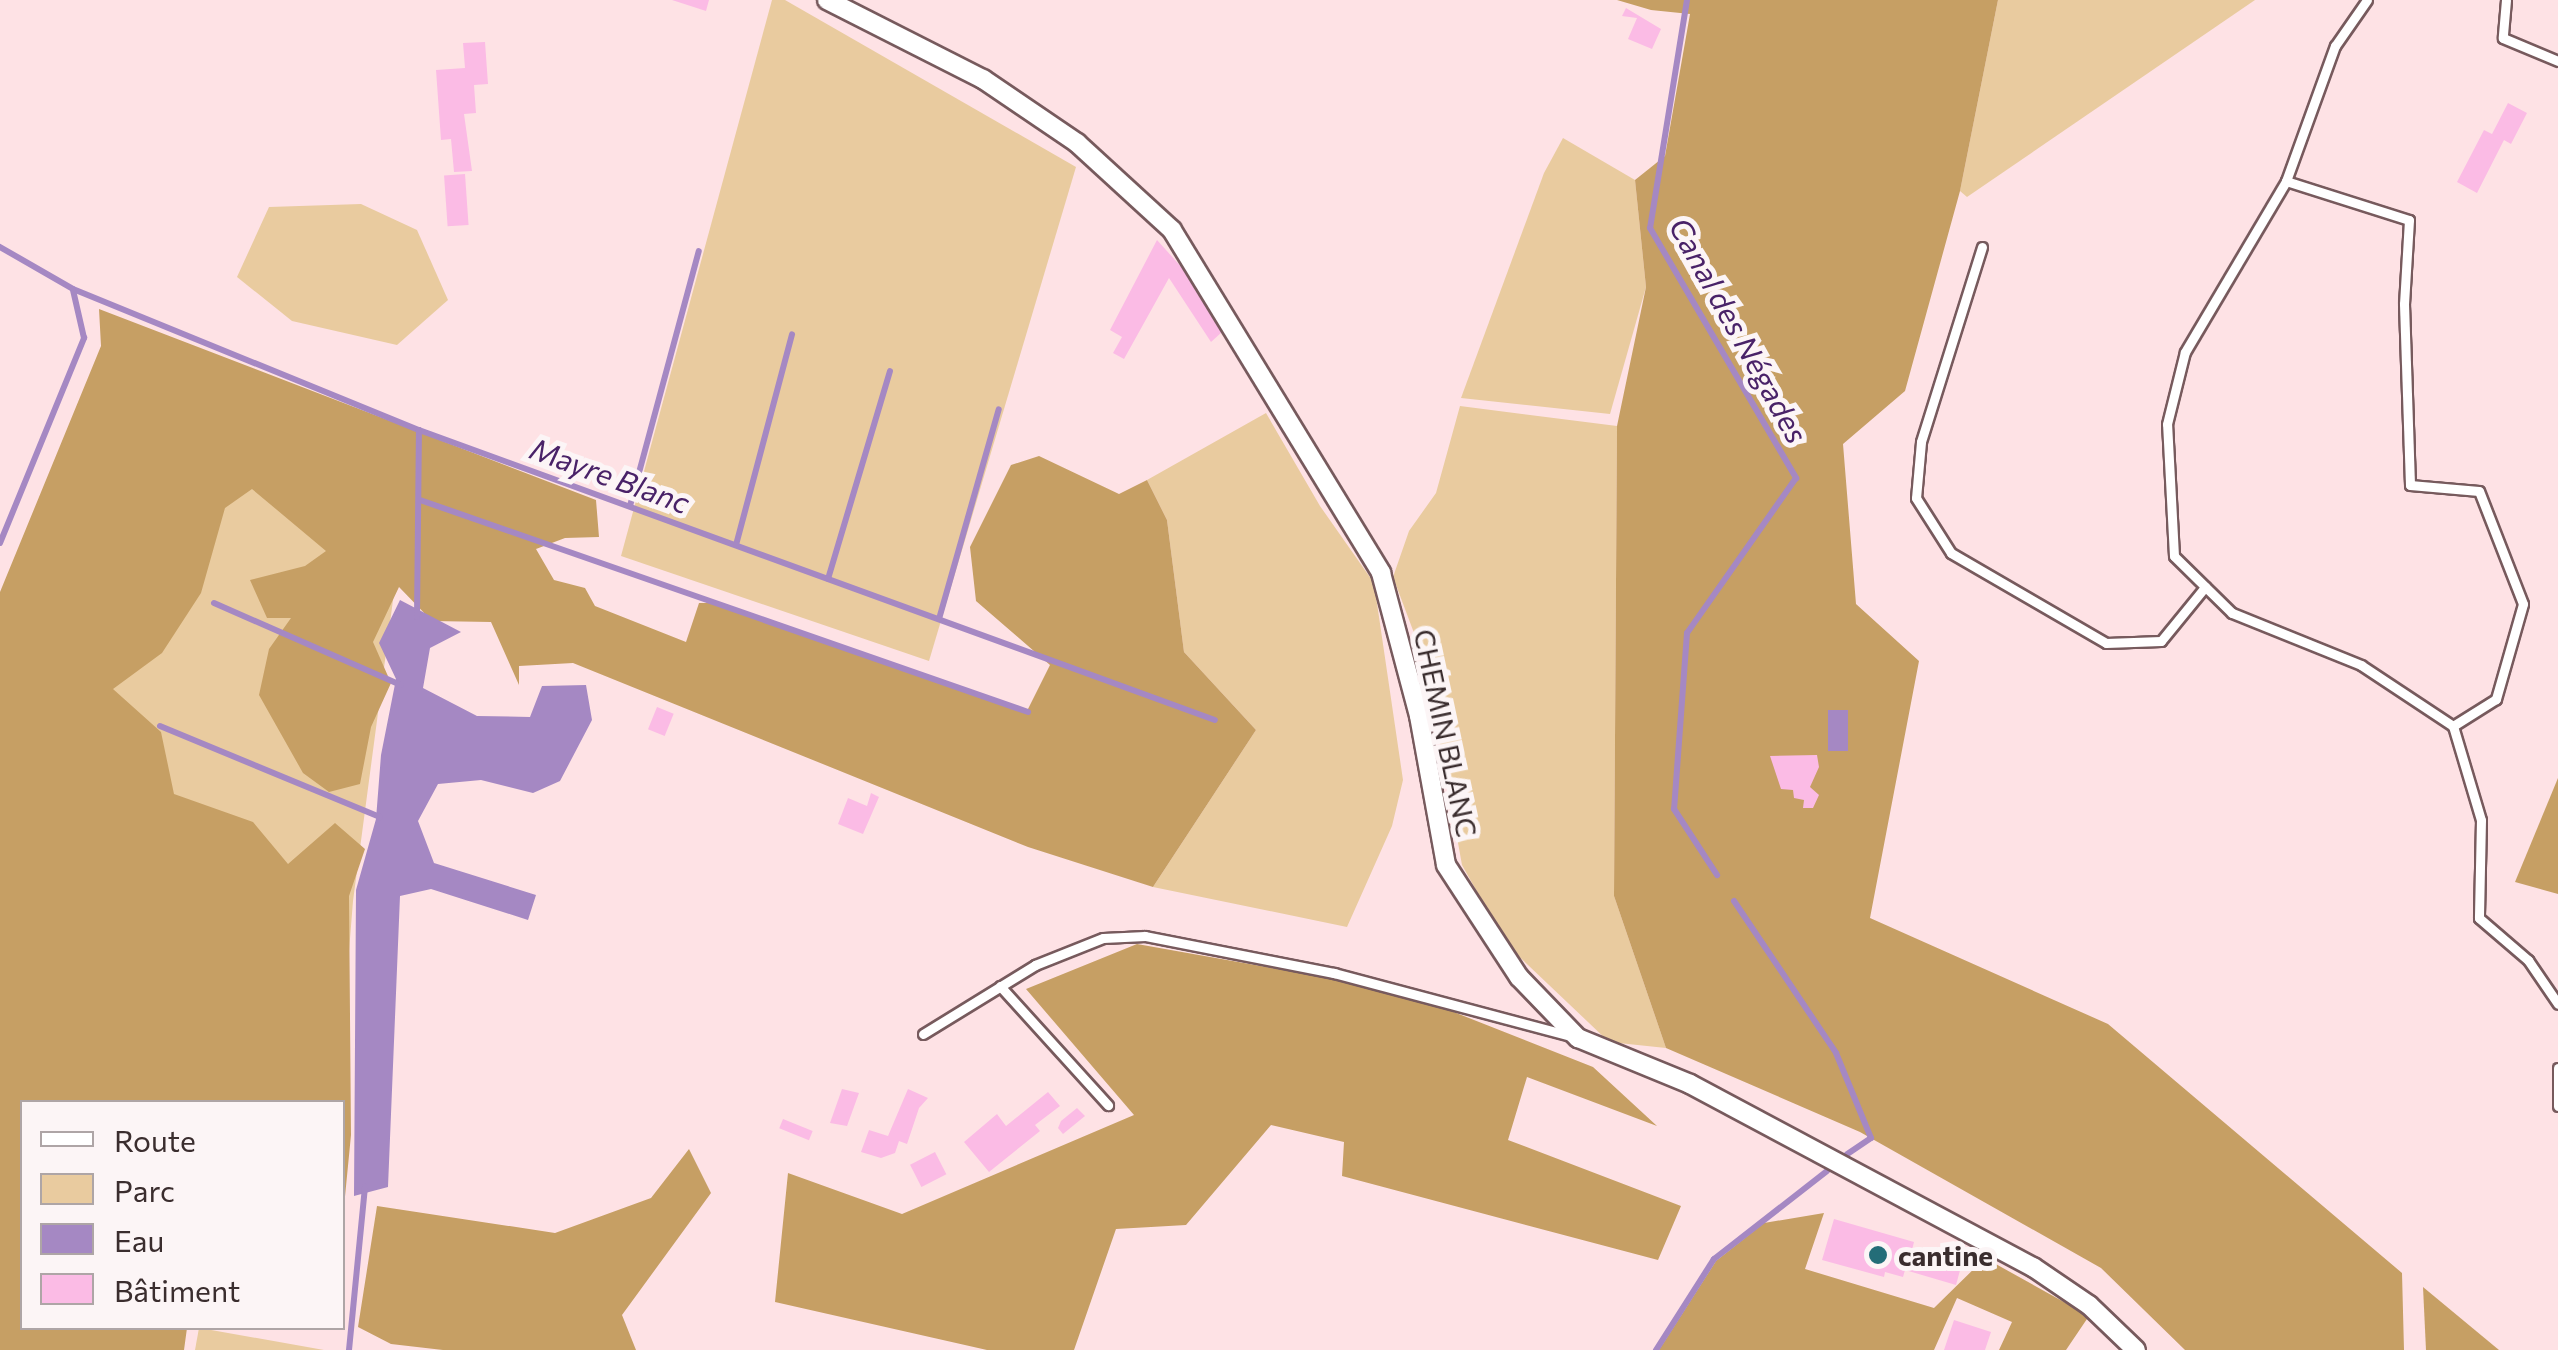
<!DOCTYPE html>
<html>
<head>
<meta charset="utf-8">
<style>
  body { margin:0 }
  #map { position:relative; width:2558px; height:1350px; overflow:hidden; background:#fee2e5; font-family:Commissioner,sans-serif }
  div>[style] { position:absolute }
  .green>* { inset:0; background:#e9cb9f }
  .forest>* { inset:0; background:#c69f64 }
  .water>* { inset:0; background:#a588c3; transform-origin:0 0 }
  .stream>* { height:6px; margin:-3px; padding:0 3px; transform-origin:3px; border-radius:3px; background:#a588c3 }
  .building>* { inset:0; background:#fbbbe5; transform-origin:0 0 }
  .roads { filter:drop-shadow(2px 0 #775a5d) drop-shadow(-2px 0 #775a5d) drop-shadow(0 2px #775a5d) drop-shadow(0 -2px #775a5d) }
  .lane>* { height:9px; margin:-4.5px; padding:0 4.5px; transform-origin:4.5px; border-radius:4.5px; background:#fff }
  .street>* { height:18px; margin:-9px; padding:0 9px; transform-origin:9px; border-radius:9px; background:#fff }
  .dots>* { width:28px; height:28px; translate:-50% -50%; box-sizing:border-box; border:5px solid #fcf5f6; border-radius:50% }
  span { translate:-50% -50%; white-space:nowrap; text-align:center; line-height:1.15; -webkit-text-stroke:10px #fcf5f6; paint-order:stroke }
  .street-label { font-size:28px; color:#3a2d2e }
  .poi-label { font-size:28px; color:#3a2d2e; font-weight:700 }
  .left { translate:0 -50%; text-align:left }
  .water-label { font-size:30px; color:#492268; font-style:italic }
  .legend { position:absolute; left:20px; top:1100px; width:325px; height:230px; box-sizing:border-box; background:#fcf5f6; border:2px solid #aea5a6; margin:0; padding:12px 18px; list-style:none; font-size:30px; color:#3a2d2e }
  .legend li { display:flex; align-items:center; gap:20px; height:50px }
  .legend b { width:50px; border:2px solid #aea5a6 }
</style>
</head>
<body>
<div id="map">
  <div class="green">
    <div style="clip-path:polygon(772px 0,785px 0,1076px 167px,929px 661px,621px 556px)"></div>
    <div style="clip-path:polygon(1998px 0,2255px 0,1967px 197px,1960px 191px)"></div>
    <div style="clip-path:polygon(1563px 138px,1635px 180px,1646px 287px,1610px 414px,1461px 398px,1544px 173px)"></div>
    <div style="clip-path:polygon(361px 204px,417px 230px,448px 300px,397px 345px,292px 321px,237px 277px,269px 207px)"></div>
    <div style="clip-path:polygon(1460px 406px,1617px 426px,1614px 896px,1666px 1048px,1609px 1042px,1507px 945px,1462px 865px,1426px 665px,1393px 577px,1409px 531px,1436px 493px)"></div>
    <div style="clip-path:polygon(1266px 413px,1320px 506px,1374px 583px,1403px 780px,1392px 826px,1347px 927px,1153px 887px,1256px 730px,1184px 652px,1167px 520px,1147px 480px)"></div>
    <div style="clip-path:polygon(243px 444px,403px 525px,353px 901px,337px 1102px,37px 1102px,90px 571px)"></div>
    <div style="clip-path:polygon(199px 1328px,200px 1328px,324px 1350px,195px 1350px)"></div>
  </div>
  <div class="forest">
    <div style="clip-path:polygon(1617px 0,1998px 0,1960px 191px,1905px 391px,1843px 444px,1856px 604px,1919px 661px,1870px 918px,2108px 1024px,2402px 1273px,2404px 1350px,2185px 1350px,2101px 1268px,1860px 1132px,1666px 1048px,1614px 896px,1617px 426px,1646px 287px,1635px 180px,1665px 156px,1690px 14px,1651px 10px)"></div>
    <div style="clip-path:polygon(99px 309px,596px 500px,599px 537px,565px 538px,536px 549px,554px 580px,585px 588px,595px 606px,686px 642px,699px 603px,722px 603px,1027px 711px,1050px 665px,976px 601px,970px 547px,1011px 465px,1039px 456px,1119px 494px,1147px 480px,1167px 520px,1184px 652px,1256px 730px,1153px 887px,1028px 847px,573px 663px,519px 666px,519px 685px,491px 622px,432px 621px,399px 587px,373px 642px,391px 683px,371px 727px,360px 784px,329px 792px,303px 773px,259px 695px,269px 649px,291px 618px,267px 618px,250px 580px,305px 566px,326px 551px,252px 489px,225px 508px,201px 593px,162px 653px,113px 689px,161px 732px,174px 794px,253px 822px,288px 864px,335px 823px,365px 849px,349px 896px,351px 1135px,343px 1217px,342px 1102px,22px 1102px,22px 1328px,187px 1328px,184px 1350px,0 1350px,0 592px,101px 346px)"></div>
    <div style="clip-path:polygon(2558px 778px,2558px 894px,2515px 882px)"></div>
    <div style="clip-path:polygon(1137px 944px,1333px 979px,1436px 1005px,1593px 1067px,1657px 1126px,1527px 1077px,1508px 1140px,1681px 1206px,1658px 1260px,1342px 1176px,1344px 1142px,1271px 1125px,1186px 1225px,1116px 1229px,1074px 1350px,987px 1350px,775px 1302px,788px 1173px,902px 1214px,1134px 1115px,1026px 989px)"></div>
    <div style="clip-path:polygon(689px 1149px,711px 1193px,622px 1315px,636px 1350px,443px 1350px,391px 1344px,358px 1327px,377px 1206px,555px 1233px,651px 1198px)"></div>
    <div style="clip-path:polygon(1824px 1213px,1805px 1269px,1934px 1308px,1985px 1258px,2089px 1316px,2066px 1350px,1999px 1350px,2012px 1322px,1957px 1298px,1934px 1350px,1659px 1350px,1716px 1261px,1764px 1223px)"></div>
    <div style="clip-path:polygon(2423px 1287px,2499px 1350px,2426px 1350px)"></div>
  </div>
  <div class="water">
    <div style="clip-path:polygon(400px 600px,461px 632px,430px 648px,423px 688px,477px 716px,530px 717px,542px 686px,586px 685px,592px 720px,560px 781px,533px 793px,481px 780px,438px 784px,418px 821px,434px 863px,536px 895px,528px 920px,431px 889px,400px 896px,388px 1187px,354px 1196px,356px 890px,376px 819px,381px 755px,396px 679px,379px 643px)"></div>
    <div style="left:1828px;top:710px;width:20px;height:41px"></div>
  </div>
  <div class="stream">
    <div style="left:1687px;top:0;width:231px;rotate:99.2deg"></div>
    <div style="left:1650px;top:228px;width:290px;rotate:59.7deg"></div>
    <div style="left:1796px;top:478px;width:189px;rotate:125.1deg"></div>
    <div style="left:1687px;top:633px;width:176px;rotate:94.2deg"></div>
    <div style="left:1674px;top:809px;width:79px;rotate:56.9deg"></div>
    <div style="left:0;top:247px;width:84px;rotate:29.9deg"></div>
    <div style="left:73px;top:289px;width:374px;rotate:22.2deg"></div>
    <div style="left:419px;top:430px;width:847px;rotate:20.02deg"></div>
    <div style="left:420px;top:500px;width:644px;rotate:19.22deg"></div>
    <div style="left:630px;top:506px;width:264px;rotate:-74.9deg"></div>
    <div style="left:0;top:543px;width:222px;rotate:-67.7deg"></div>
    <div style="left:84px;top:338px;width:49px;rotate:-102.9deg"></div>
    <div style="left:736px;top:545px;width:218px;rotate:-75.1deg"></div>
    <div style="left:828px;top:579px;width:217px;rotate:-73.4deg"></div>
    <div style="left:214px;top:603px;width:204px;rotate:23.7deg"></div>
    <div style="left:417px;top:617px;width:187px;rotate:-89.4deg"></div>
    <div style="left:939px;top:619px;width:218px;rotate:-74.1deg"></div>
    <div style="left:160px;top:726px;width:238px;rotate:22.5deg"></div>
    <div style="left:1734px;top:901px;width:183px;rotate:56.1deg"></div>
    <div style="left:1836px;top:1053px;width:92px;rotate:67.6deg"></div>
    <div style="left:1871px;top:1138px;width:29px;rotate:146deg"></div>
    <div style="left:349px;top:1350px;width:164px;rotate:-84.4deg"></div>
    <div style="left:1656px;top:1350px;width:108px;rotate:-57.5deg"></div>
    <div style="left:1714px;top:1259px;width:143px;rotate:-37.9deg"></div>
  </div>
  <div class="building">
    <div style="clip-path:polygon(672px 0,709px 0,706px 11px)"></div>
    <div style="clip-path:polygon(1626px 8px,1661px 29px,1652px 49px,1628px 39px,1637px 18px,1622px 16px)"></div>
    <div style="clip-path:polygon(485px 42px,488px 84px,474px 85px,476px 113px,464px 114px,472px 171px,454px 172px,451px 139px,441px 140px,436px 70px,465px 68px,463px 43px)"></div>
    <div style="clip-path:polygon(2508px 103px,2527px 113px,2511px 144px,2504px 140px,2477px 193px,2457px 182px,2484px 130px,2492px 134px)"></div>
    <div style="left:465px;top:174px;width:51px;height:21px;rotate:86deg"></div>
    <div style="clip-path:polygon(1157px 240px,1184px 270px,1222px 332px,1211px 342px,1169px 278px,1124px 359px,1113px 353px,1122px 337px,1110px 330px)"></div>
    <div style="left:657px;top:707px;width:18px;height:24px;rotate:22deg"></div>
    <div style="clip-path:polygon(1817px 755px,1819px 767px,1810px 787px,1819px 795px,1813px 808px,1803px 808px,1804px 800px,1794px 798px,1793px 790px,1781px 789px,1770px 756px)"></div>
    <div style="clip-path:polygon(871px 793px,879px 797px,863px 834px,838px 824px,848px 798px,867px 806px)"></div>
    <div style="clip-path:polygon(842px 1089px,859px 1093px,847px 1126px,830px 1123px)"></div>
    <div style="clip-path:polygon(908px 1089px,928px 1098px,919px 1108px,907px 1144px,899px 1141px,895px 1153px,881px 1158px,861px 1152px,869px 1130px,888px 1136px)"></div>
    <div style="clip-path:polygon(1048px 1092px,1060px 1106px,1035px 1125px,1040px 1131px,989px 1172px,964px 1142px,997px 1114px,1006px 1126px)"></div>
    <div style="clip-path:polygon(1077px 1108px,1085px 1116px,1063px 1134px,1058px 1128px,1061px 1121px)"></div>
    <div style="left:783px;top:1119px;width:32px;height:10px;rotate:22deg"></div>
    <div style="left:935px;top:1152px;width:25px;height:28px;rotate:63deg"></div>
    <div style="clip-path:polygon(1834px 1219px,1914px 1242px,1912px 1250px,1962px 1263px,1956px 1285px,1905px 1270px,1903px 1277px,1885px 1272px,1884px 1277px,1822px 1260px)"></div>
    <div style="clip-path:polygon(1954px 1320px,1991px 1332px,1985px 1350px,1944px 1350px)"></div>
  </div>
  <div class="roads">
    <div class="lane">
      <div style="left:2506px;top:0;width:38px;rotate:95deg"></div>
      <div style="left:2503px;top:38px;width:60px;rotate:22.7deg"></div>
      <div style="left:2286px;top:181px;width:129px;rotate:17.6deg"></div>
      <div style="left:2409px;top:220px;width:84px;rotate:93.4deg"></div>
      <div style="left:2404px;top:304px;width:181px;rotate:88.1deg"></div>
      <div style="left:2410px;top:485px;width:69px;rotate:5deg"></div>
      <div style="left:2479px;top:491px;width:121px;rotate:68.7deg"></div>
      <div style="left:2523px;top:604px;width:99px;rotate:105.9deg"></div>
      <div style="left:2496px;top:699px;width:51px;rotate:147.9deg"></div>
      <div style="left:2453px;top:726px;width:110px;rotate:-146.5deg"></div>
      <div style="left:2361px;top:665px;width:139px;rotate:-158deg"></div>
      <div style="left:2232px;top:613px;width:81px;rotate:-135.5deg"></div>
      <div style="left:2174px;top:556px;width:132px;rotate:-93deg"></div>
      <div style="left:2167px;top:424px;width:74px;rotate:-76deg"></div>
      <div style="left:2185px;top:352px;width:199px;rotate:-59.4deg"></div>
      <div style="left:2286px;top:181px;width:144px;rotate:-70.1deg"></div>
      <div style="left:2335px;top:46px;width:56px;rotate:-55.2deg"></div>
      <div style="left:1982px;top:247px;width:204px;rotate:107.4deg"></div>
      <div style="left:1921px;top:442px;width:56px;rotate:95.1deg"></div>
      <div style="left:1916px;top:498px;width:65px;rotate:57.5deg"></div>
      <div style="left:1951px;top:553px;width:179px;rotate:30.1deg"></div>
      <div style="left:2106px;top:643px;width:55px;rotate:-2.1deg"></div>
      <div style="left:2161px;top:641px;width:70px;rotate:-50.8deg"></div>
      <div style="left:2453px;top:726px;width:98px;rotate:73.4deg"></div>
      <div style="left:2481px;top:820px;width:98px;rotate:91.2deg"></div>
      <div style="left:2479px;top:918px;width:65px;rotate:40.6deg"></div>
      <div style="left:2528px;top:960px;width:53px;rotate:55.7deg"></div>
      <div style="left:1000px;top:986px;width:161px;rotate:47.8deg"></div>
      <div style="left:923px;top:1034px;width:132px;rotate:-31.6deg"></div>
      <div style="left:1035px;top:965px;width:73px;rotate:-21.7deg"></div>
      <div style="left:1103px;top:938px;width:42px;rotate:-2.7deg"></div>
      <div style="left:1145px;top:936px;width:193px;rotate:11.1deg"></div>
      <div style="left:1334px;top:973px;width:244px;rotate:14.9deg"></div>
      <div style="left:2558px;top:1068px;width:38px;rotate:90deg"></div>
    </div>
    <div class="street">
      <div style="left:827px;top:0;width:175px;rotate:26.9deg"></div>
      <div style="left:983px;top:79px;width:114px;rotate:34.2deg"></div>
      <div style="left:1077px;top:143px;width:129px;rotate:42.5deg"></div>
      <div style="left:1172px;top:230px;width:402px;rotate:58.6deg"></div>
      <div style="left:1381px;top:573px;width:148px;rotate:75.1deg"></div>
      <div style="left:1419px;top:716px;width:151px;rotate:79.7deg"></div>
      <div style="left:1446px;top:865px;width:134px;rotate:56.9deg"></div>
      <div style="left:1519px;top:977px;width:85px;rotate:46deg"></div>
      <div style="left:1578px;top:1038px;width:121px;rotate:22.3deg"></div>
      <div style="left:1690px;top:1084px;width:389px;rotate:28.1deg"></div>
      <div style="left:2033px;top:1267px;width:68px;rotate:34.2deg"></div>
      <div style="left:2089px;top:1305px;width:65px;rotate:43.8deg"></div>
    </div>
  </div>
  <div class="dots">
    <div style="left:1878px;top:1255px;background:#246d78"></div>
  </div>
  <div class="street-label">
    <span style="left:1446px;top:733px;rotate:78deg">CHEMIN BLANC</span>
  </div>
  <div class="poi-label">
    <span class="left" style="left:1898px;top:1255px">cantine</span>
  </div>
  <div class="water-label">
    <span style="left:1739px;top:330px;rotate:61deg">Canal des Négades</span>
    <span style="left:610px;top:475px;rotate:20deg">Mayre Blanc</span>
  </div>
  <ul class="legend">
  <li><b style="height:12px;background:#fff"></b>Route</li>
  <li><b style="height:28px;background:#e9cb9f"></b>Parc</li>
  <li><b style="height:28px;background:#a588c3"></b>Eau</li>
  <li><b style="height:28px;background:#fbbbe5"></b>Bâtiment</li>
  </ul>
</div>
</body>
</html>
